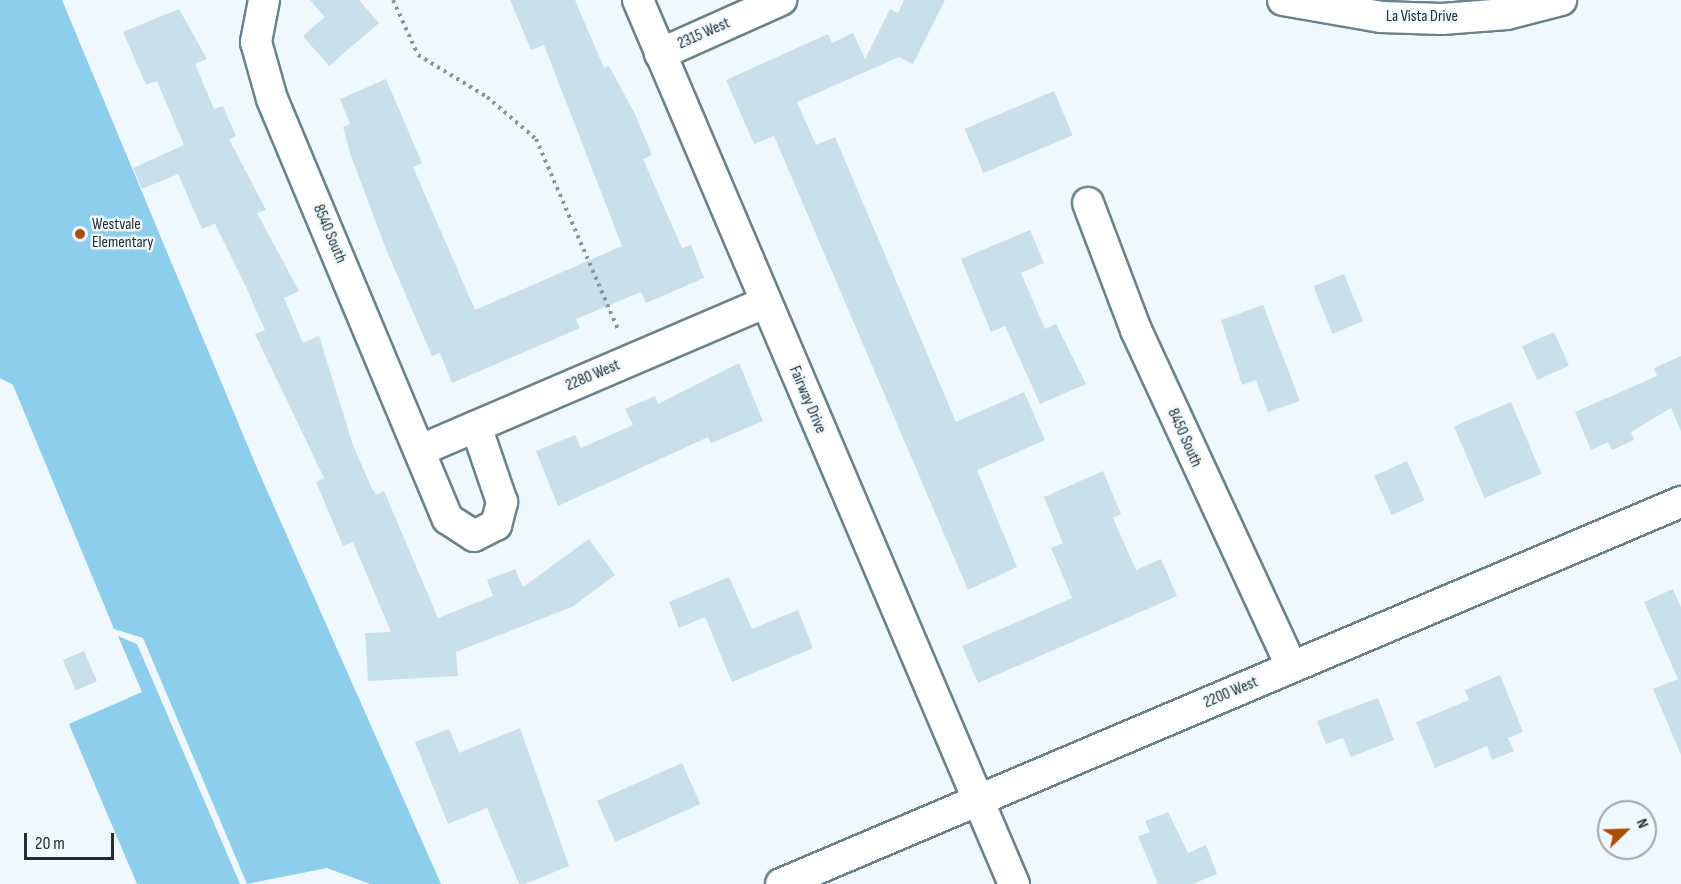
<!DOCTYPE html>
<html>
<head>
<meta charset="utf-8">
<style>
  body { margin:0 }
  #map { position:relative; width:1681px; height:884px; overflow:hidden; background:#eef8fd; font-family:"Sofia Sans Condensed",sans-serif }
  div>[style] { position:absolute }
  .green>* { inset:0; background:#8cceeb }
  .building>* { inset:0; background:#c8e0ec; transform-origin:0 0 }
  .path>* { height:4px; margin-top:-2px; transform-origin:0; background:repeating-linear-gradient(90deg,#8a9499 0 3px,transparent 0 7.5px) }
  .roads { filter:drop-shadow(2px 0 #6b828c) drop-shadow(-2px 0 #6b828c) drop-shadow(0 2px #6b828c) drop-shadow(0 -2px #6b828c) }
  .minor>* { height:30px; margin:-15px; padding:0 15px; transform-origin:15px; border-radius:15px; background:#fff }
  .dots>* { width:16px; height:16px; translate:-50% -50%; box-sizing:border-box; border:3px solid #eef8fd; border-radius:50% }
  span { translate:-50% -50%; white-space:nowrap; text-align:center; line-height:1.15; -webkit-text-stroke:5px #eef8fd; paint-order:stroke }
  .street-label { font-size:16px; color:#242d32 }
  .poi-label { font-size:16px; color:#242d32 }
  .left { translate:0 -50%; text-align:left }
  .north { position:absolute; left:1597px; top:800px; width:60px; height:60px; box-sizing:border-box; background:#eef8fd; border:2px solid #9da7ac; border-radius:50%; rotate:67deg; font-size:16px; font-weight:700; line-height:24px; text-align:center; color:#242d32 }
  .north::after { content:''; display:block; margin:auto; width:21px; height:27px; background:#ad4c08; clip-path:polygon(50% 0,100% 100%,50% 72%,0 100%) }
  .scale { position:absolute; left:24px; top:833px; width:90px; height:27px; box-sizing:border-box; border:3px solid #242d32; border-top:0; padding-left:8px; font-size:18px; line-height:21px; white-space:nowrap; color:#242d32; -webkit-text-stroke:4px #eef8fd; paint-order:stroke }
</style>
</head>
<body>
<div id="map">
  <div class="green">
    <div style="clip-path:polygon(0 0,62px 0,257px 468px,441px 884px,370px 884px,327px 868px,247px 884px,143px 638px,114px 629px,13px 385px,0 378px)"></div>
    <div style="clip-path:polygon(118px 636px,137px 644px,240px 884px,137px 884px,69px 724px,142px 692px)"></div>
  </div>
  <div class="building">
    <div style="clip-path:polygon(310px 0,359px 0,379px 23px,329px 66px,303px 36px,325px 17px)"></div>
    <div style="clip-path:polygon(510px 0,575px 0,604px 68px,609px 66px,635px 114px,652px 155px,643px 159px,682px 248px,691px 245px,704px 278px,646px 303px,641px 292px,576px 319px,580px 328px,452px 383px,440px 353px,432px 356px,386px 249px,350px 153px,343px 127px,350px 124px,340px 99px,386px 79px,422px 163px,413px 167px,475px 310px,622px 246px,544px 45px,531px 50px)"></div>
    <div style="clip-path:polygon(904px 0,945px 0,913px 64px,899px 57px,797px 102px,816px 145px,835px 137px,956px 422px,1024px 392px,1045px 440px,977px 470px,1017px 567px,968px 590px,774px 136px,754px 144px,726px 80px,828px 34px,832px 43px,853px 33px,865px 59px,890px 9px,898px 13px)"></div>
    <div style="clip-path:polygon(179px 9px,207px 59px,195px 64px,214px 109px,223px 106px,236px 136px,229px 139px,266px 210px,257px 213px,299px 291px,284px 298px,303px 343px,319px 336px,353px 445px,372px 489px,377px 495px,384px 491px,438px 618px,493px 596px,487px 580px,515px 569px,523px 587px,589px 539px,615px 575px,572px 607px,456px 652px,458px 676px,368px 681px,365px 633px,391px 632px,353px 542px,343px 546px,316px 482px,324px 478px,255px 334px,265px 330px,245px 285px,215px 224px,202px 229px,178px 174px,142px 189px,133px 168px,184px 145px,157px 81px,146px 85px,123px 32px)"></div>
    <div style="left:1054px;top:91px;width:48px;height:97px;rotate:67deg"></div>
    <div style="clip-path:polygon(1030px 230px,1044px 263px,1021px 273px,1045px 329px,1056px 324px,1086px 384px,1040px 404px,1005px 326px,991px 332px,961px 259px)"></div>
    <div style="left:1344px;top:274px;width:51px;height:33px;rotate:68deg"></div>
    <div style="clip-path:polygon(1263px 305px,1300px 401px,1268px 412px,1256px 380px,1242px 385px,1221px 320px)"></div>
    <div style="left:1554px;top:332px;width:37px;height:35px;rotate:66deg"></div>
    <div style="clip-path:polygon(1681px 356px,1681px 431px,1671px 408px,1631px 432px,1634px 440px,1612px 450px,1608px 442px,1591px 450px,1575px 412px,1657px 376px,1654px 368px)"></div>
    <div style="clip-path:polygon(739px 363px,763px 421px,711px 443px,708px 437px,558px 506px,536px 451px,575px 435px,581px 448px,633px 425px,625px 409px,655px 396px,658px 404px)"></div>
    <div style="left:1511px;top:402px;width:78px;height:62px;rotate:67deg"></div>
    <div style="left:1407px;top:461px;width:43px;height:36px;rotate:66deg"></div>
    <div style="clip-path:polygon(1103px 471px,1121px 514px,1113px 518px,1136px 570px,1161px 559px,1177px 596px,978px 683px,962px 646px,1072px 598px,1051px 548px,1063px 543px,1044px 497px)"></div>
    <div style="clip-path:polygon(729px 577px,752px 629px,798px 610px,813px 648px,732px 682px,705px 617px,679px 628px,669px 602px)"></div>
    <div style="clip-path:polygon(1673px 589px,1681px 607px,1681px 755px,1653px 689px,1678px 679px,1644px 602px)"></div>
    <div style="left:84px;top:651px;width:33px;height:23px;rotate:67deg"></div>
    <div style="clip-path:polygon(1500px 675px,1523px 732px,1508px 738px,1514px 751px,1492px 760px,1487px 746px,1435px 768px,1416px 722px,1469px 700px,1465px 690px)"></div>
    <div style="clip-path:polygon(1378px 698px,1394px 740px,1351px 757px,1343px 738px,1326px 744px,1317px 721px)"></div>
    <div style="clip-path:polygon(520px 728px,569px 866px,525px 884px,519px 884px,487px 808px,448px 824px,415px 742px,449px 729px,459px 753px)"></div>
    <div style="left:682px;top:763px;width:45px;height:93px;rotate:66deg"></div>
    <div style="clip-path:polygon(1168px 812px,1188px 853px,1206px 845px,1217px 874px,1193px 884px,1158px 884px,1138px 836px,1150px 832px,1145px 821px)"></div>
  </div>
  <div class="path">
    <div style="left:393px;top:0;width:60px;rotate:65.6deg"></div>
    <div style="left:418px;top:55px;width:81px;rotate:31.3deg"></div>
    <div style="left:487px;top:97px;width:65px;rotate:40.6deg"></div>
    <div style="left:536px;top:139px;width:210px;rotate:66.7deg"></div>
  </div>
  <div class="roads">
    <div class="minor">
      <div style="left:264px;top:0;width:43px;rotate:100.8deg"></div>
      <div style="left:256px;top:42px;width:59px;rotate:74.3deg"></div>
      <div style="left:272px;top:99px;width:455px;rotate:67.3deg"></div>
      <div style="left:448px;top:519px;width:31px;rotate:33deg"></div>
      <div style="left:474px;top:536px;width:25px;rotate:-27deg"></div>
      <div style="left:496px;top:525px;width:24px;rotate:-75deg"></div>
      <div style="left:502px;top:502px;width:80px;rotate:-108.9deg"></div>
      <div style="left:638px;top:0;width:961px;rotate:66.96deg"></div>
      <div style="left:1283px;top:0;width:99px;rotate:9.8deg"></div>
      <div style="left:1381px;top:17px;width:61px;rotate:1.9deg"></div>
      <div style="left:1442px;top:19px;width:65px;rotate:-4.4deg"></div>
      <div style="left:1507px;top:14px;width:56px;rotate:-14.5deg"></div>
      <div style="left:660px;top:54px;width:133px;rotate:-24.1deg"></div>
      <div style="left:1088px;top:203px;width:136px;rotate:69.3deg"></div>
      <div style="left:1136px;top:330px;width:371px;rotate:65.2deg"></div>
      <div style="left:421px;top:450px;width:375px;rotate:-23.2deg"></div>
      <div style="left:781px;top:884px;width:978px;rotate:-23deg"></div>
    </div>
  </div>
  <div class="dots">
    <div style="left:80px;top:234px;background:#ad4c08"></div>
  </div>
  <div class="street-label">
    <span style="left:1422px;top:17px">La Vista Drive</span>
    <span style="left:704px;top:34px;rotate:-24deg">2315 West</span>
    <span style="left:329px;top:234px;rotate:67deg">8540 South</span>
    <span style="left:593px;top:376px;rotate:-23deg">2280 West</span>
    <span style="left:807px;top:400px;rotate:67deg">Fairway Drive</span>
    <span style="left:1184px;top:438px;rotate:66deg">8450 South</span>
    <span style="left:1231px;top:693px;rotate:-23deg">2200 West</span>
  </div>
  <div class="poi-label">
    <span class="left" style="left:92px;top:234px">Westvale<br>Elementary</span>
  </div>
  <div class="north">N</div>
  <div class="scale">20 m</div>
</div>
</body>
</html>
